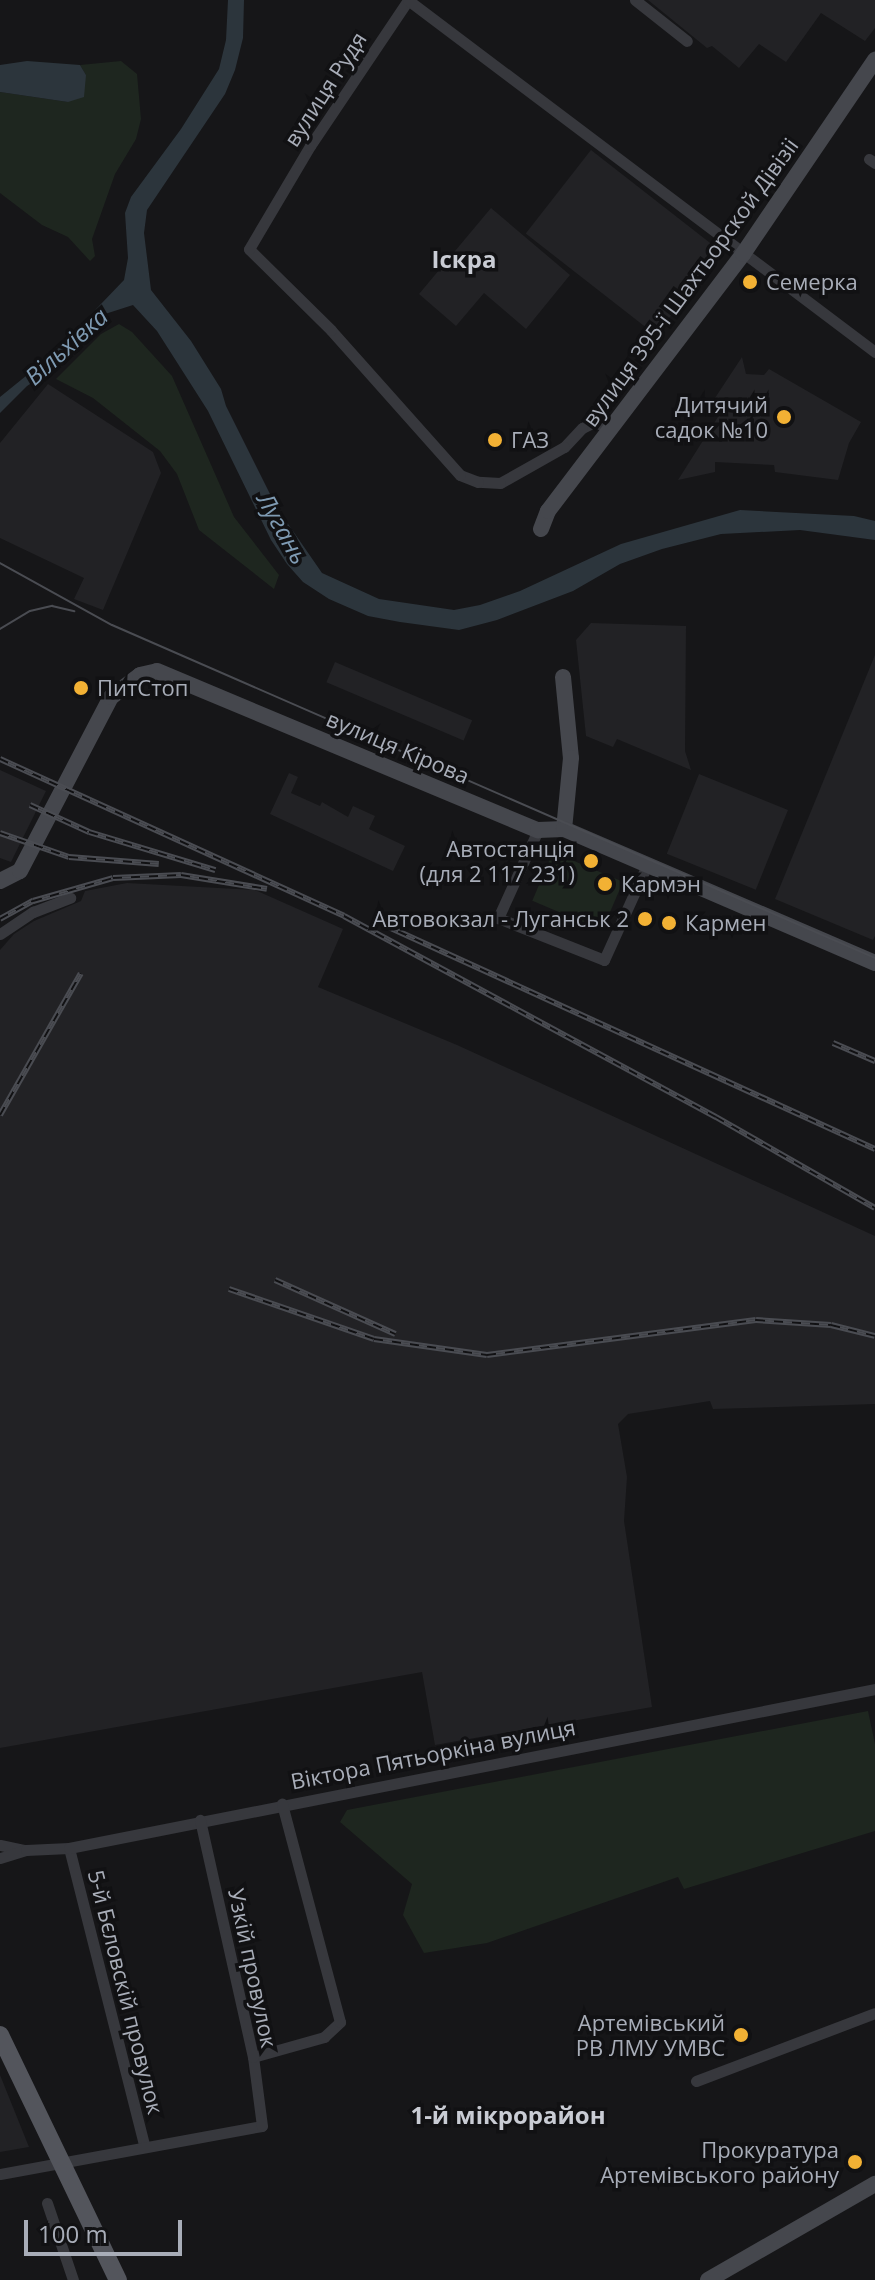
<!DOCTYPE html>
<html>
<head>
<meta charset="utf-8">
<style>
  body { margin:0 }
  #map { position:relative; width:875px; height:2280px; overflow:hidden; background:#161618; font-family:"Open Sans",sans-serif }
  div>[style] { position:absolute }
  .built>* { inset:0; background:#222225; transform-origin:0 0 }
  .green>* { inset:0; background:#1e261f; transform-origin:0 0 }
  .water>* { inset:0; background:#2c353c }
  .street>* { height:11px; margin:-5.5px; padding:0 5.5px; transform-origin:5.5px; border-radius:5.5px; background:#37383d }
  .secondary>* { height:16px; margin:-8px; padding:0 8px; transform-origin:8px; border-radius:8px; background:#45474d }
  .primary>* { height:18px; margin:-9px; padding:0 9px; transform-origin:9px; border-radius:9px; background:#53555c }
  .tram>* { height:2px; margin:-1px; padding:0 1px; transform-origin:1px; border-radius:1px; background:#4a4c52 }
  .rail>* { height:6px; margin-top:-3px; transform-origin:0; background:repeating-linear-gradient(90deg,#111113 0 9px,#4a4c52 0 18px); box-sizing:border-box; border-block:2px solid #4a4c52 }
  .dots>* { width:22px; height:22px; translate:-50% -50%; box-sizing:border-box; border:4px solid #111113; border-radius:50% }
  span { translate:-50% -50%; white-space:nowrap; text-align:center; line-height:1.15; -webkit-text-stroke:7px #111113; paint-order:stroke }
  .street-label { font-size:22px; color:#a8adb8 }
  .poi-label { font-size:22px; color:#a8adb8 }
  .left { translate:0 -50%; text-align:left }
  .right { translate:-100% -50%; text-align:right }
  .neighbourhood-label { font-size:24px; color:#c9ccd4; font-weight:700 }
  .water-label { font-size:24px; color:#7f9bb3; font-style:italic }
  .scale { position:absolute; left:24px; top:2220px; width:158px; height:36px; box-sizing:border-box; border:4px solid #a8adb8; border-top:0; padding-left:10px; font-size:24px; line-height:28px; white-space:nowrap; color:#a8adb8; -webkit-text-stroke:6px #111113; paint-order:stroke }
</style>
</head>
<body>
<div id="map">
  <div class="built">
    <div style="clip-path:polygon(648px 0,875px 0,875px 28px,865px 41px,821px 13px,786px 62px,759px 44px,739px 68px,712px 46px,707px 48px)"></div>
    <div style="left:591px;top:150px;width:165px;height:106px;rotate:38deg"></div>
    <div style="clip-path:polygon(491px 208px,570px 275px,526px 329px,484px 293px,456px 326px,419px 294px)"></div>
    <div style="clip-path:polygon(742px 357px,746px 374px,764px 375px,769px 369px,861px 422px,849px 443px,838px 480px,775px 472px,774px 465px,715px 462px,715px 472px,678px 480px,723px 409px,713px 401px)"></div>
    <div style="clip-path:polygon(48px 384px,153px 452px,161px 473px,103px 610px,74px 599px,84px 578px,0 538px,0 443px)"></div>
    <div style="clip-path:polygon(591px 623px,686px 626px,685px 751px,691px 770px,617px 739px,613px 747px,586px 736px,576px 640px)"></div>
    <div style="clip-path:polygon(875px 655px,875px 936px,873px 940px,775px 899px)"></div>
    <div style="left:335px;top:662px;width:149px;height:22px;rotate:23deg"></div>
    <div style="clip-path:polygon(0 770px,46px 791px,11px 862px,0 858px)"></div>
    <div style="clip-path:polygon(289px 773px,298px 777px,291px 793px,320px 806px,322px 802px,348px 817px,353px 806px,375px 816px,369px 829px,405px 846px,393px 871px,270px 814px)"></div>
    <div style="left:699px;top:774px;width:96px;height:86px;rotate:22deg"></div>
    <div style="clip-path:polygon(127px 883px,255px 890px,343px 929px,318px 987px,457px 1045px,875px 1236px,875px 1404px,713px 1409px,710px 1401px,628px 1414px,618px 1424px,627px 1477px,624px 1521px,652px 1707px,435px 1745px,422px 1672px,0 1748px,0 950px,14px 934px,34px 921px,81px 901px,85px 891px)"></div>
    <div style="clip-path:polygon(0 2075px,29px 2147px,0 2152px)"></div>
  </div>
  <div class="green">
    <div style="clip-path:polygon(121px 61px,137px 74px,141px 119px,136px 139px,115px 174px,92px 239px,95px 256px,90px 261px,68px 237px,42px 225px,0 193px,0 92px,68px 102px,86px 75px,80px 65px)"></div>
    <div style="clip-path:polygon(119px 324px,132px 332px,172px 376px,234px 517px,279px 575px,274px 589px,199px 530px,177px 474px,160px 451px,93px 398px,56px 379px,101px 334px)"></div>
    <div style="left:553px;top:852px;width:76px;height:53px;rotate:23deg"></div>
    <div style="clip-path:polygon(868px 1711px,875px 1744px,875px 1831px,684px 1889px,678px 1877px,487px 1943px,424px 1953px,403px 1915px,412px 1884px,340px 1822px,347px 1810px)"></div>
  </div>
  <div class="water">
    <div style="clip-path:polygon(228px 0,244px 0,243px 38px,235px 70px,225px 94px,147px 210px,144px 233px,151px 290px,191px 341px,221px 389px,226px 406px,277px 508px,322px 573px,379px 599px,454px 610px,480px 605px,520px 591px,621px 544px,740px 510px,854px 516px,875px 521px,875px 540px,800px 530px,721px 534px,662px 549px,620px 564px,573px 591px,497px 620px,459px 630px,400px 622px,368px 616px,329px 599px,303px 582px,287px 564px,271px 540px,208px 411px,157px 331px,133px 305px,105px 314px,58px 366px,27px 386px,0 413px,0 397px,53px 354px,124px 280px,128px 258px,125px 213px,131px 197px,181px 129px,219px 69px,226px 40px)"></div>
    <div style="clip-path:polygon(27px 61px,80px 65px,86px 75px,84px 97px,68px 102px,0 92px,0 65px)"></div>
  </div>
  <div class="street">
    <div style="left:635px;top:0;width:66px;rotate:38.3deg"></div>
    <div style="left:869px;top:159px;width:7px;rotate:34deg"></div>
    <div style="left:610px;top:428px;width:17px;rotate:-159deg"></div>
    <div style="left:594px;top:422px;width:13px;rotate:153deg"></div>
    <div style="left:582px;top:428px;width:26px;rotate:133deg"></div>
    <div style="left:564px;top:447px;width:73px;rotate:150.6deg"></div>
    <div style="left:500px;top:483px;width:22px;rotate:-177deg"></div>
    <div style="left:478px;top:482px;width:19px;rotate:-159deg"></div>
    <div style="left:460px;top:475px;width:194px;rotate:-131.7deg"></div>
    <div style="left:331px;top:330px;width:115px;rotate:-135.4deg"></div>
    <div style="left:249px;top:249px;width:120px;rotate:-59.4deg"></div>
    <div style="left:310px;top:146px;width:176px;rotate:-56.1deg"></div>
    <div style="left:408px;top:0;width:585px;rotate:37.01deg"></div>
    <div style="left:538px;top:830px;width:97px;rotate:114.4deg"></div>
    <div style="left:498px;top:918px;width:114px;rotate:21.6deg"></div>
    <div style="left:604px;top:960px;width:104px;rotate:-65.6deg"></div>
    <div style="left:0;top:934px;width:40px;rotate:-34deg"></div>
    <div style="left:33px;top:912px;width:40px;rotate:-21deg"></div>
    <div style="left:0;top:1845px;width:24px;rotate:12deg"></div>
    <div style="left:69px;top:1848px;width:306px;rotate:75.8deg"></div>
    <div style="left:0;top:1858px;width:27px;rotate:-17deg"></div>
    <div style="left:26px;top:1850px;width:43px;rotate:-2.7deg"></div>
    <div style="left:69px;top:1848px;width:822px;rotate:-11.16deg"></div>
    <div style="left:253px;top:2057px;width:74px;rotate:-15.7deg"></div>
    <div style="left:324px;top:2037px;width:22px;rotate:-43deg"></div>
    <div style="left:340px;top:2022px;width:226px;rotate:-104.9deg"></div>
    <div style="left:696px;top:2081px;width:191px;rotate:-20.8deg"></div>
    <div style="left:0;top:2174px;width:266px;rotate:-10.4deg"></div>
    <div style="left:262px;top:2126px;width:70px;rotate:-97.4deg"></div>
    <div style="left:253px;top:2057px;width:243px;rotate:-102.6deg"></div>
    <div style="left:47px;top:2203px;width:81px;rotate:71.3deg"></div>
  </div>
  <div class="secondary">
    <div style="left:541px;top:529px;width:19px;rotate:-69deg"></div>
    <div style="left:548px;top:511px;width:323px;rotate:-52.8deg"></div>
    <div style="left:743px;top:254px;width:235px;rotate:-55.8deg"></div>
    <div style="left:563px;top:677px;width:81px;rotate:84.4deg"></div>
    <div style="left:571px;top:758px;width:71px;rotate:95.6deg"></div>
    <div style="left:0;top:881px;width:22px;rotate:-27deg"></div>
    <div style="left:20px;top:871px;width:196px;rotate:-62.4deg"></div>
    <div style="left:111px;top:697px;width:36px;rotate:-37deg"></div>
    <div style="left:140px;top:675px;width:17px;rotate:-13deg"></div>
    <div style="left:157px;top:671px;width:413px;rotate:22.7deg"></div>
    <div style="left:538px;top:830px;width:26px;rotate:-2deg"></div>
    <div style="left:564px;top:829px;width:339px;rotate:23.3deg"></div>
    <div style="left:708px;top:2280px;width:193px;rotate:-29.9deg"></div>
  </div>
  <div class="primary">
    <div style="left:0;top:2035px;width:272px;rotate:64.3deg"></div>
  </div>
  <div class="tram">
    <div style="left:0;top:563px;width:128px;rotate:29deg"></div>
    <div style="left:112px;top:625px;width:833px;rotate:23.58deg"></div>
    <div style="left:0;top:629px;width:35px;rotate:-31deg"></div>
    <div style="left:30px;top:611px;width:23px;rotate:-13deg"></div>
    <div style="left:52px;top:606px;width:23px;rotate:13deg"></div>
  </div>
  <div class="rail">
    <div style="left:0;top:759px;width:378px;rotate:24.5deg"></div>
    <div style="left:344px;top:916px;width:423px;rotate:28.4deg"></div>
    <div style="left:716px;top:1117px;width:183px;rotate:29.8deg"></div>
    <div style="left:30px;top:805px;width:65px;rotate:24.6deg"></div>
    <div style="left:89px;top:832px;width:132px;rotate:16.8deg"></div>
    <div style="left:0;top:833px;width:73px;rotate:19.2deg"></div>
    <div style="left:69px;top:857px;width:90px;rotate:4.4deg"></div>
    <div style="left:0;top:919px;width:38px;rotate:-29deg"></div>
    <div style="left:33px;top:901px;width:83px;rotate:-16deg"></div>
    <div style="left:113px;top:878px;width:68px;rotate:-2.5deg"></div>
    <div style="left:181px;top:875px;width:87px;rotate:9.2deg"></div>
    <div style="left:382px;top:924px;width:542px;rotate:24.53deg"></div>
    <div style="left:833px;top:1043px;width:46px;rotate:23.2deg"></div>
    <div style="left:0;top:1115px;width:163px;rotate:-60.3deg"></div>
    <div style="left:275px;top:1280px;width:132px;rotate:24.2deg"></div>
    <div style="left:229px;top:1289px;width:153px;rotate:19deg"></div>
    <div style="left:374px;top:1339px;width:114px;rotate:8.1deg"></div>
    <div style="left:487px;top:1355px;width:271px;rotate:-7.4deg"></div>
    <div style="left:756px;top:1320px;width:75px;rotate:3.8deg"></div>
    <div style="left:831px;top:1325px;width:45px;rotate:14deg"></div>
  </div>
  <div class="dots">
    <div style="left:750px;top:282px;background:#f2b134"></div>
    <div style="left:784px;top:417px;background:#f2b134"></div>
    <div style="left:495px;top:440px;background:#f2b134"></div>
    <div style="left:81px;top:688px;background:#f2b134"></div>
    <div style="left:591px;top:861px;background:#f2b134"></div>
    <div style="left:605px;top:884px;background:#f2b134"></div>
    <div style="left:645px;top:919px;background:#f2b134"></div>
    <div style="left:669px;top:923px;background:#f2b134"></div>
    <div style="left:741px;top:2035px;background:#f2b134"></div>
    <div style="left:855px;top:2162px;background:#f2b134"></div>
  </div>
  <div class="street-label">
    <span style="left:325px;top:89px;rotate:-57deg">вулиця Рудя</span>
    <span style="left:690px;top:282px;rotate:-54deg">вулиця 395-ї Шахтьорской Дівізіі</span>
    <span style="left:398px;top:747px;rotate:23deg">вулиця Кірова</span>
    <span style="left:433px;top:1754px;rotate:-11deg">Віктора Пятьоркіна вулиця</span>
    <span style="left:253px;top:1968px;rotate:78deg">Узкій провулок</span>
    <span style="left:126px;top:1992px;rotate:76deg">5-й Бєловскій провулок</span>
  </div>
  <div class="poi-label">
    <span class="left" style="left:766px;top:282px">Семерка</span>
    <span class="right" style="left:768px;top:417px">Дитячий<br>садок №10</span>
    <span class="left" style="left:511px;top:440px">ГАЗ</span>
    <span class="left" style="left:97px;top:688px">ПитСтоп</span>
    <span class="right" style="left:575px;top:861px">Автостанція<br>(для 2 117 231)</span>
    <span class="left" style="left:621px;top:884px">Кармэн</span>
    <span class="right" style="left:629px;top:919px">Автовокзал - Луганськ 2</span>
    <span class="left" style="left:685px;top:923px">Кармен</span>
    <span class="right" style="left:725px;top:2035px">Артемівський<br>РВ ЛМУ УМВС</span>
    <span class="right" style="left:839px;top:2162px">Прокуратура<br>Артемівського району</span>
  </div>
  <div class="neighbourhood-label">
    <span style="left:464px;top:259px">Іскра</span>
    <span style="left:508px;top:2115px">1-й мікрорайон</span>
  </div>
  <div class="water-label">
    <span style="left:66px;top:346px;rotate:-42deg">Вільхівка</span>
    <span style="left:283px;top:528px;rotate:61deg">Лугань</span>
  </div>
  <div class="scale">100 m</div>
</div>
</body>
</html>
